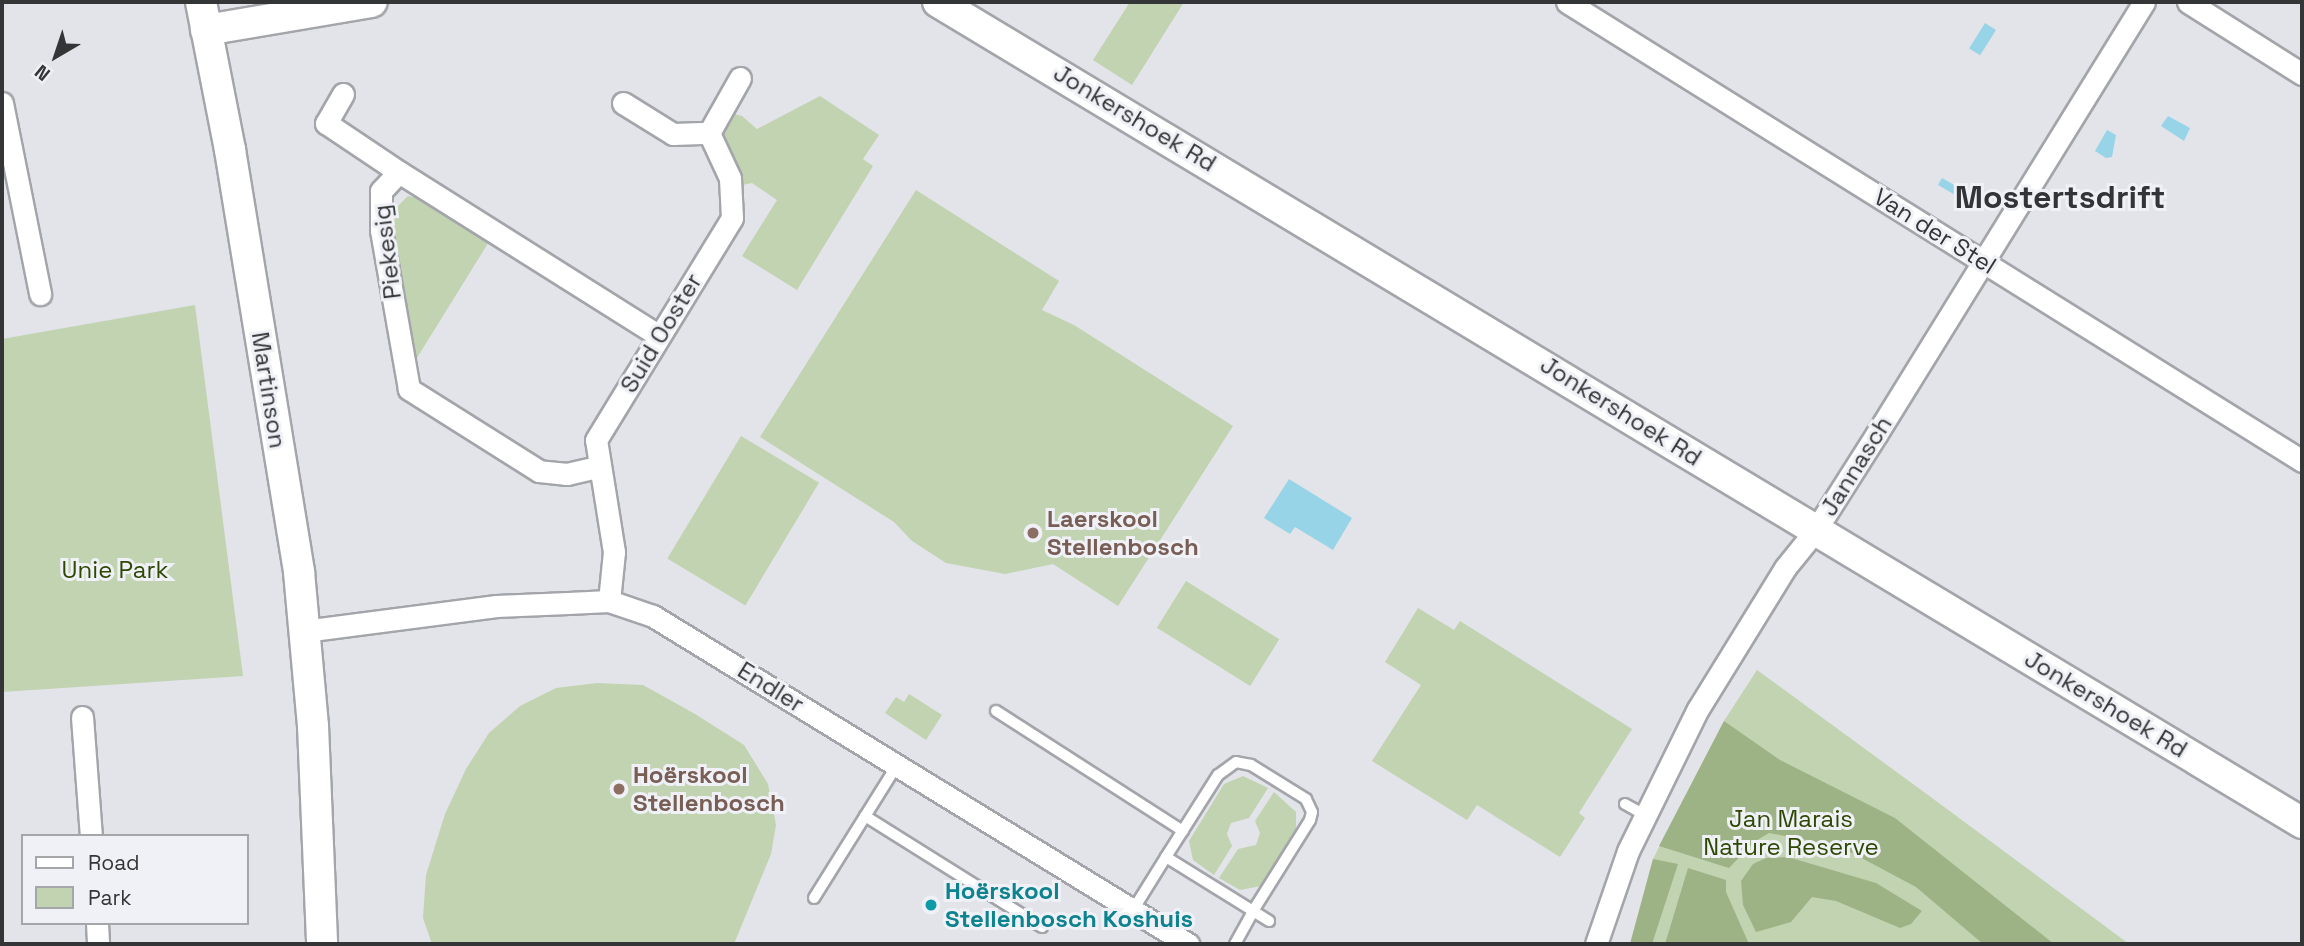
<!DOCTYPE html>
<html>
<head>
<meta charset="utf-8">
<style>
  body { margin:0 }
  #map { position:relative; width:2304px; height:946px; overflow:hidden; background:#e2e4e9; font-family:"Space Grotesk",sans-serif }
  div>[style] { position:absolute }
  .green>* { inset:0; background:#c1d3b0; transform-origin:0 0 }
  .forest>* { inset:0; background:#9db386 }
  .water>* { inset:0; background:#98d4e7; transform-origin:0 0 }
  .roads { filter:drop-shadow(2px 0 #a3a5aa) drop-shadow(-2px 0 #a3a5aa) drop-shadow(0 2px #a3a5aa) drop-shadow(0 -2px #a3a5aa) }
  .lane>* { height:10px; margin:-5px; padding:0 5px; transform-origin:5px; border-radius:5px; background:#fff }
  .street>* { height:21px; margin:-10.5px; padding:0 10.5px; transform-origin:10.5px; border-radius:10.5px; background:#fff }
  .secondary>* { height:30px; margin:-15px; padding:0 15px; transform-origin:15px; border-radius:15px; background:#fff }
  .dots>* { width:19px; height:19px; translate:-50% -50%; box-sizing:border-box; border:4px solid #eff1f7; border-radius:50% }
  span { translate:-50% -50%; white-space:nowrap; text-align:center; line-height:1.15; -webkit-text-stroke:6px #eff1f7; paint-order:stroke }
  .street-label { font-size:24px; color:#343537 }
  .education-label { font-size:24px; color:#785e54; font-weight:700 }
  .left { translate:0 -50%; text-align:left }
  .park-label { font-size:24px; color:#2e4801 }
  .culture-label { font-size:24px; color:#0d838f; font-weight:700 }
  .district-label { font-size:32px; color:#323438; font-weight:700 }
  .frame { position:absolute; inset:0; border:4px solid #343537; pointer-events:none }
  .legend { position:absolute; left:21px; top:834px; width:228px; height:91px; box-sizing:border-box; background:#eff1f7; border:2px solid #a4a6aa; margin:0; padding:9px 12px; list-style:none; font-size:21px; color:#343537 }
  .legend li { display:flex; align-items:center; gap:14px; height:35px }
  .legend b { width:35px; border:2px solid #a4a6aa }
  .north { position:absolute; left:21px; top:21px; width:70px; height:70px; -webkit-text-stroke:5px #eff1f7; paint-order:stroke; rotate:219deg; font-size:19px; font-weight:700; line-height:28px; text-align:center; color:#343537 }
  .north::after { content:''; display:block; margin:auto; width:24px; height:32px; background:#343537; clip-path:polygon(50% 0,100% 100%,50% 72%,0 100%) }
</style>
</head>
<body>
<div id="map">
  <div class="green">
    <div style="clip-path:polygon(1130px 2px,1184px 2px,1132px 85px,1093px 60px)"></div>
    <div style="clip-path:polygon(820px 96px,879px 135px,863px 159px,873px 166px,797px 290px,742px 256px,777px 200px,752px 183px,742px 185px,720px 130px,730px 113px,742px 116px,757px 129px)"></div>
    <div style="clip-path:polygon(916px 190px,1059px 281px,1042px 310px,1074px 325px,1233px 426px,1118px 606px,1053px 564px,1005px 574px,946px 563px,912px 541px,894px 522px,760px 437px)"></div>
    <div style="clip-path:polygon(408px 196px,419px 198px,490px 240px,412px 366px,389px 215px)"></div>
    <div style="clip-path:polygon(195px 305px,243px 676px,2px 692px,2px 339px)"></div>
    <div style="left:741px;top:436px;width:91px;height:143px;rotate:31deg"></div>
    <div style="left:1186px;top:581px;width:110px;height:55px;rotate:32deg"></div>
    <div style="clip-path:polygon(1418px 608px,1454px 630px,1460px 621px,1632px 729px,1579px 813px,1585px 818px,1560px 857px,1477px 805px,1467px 820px,1372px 761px,1421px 685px,1385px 662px)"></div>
    <div style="clip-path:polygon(1757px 670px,1928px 795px,2129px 944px,1630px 944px,1653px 859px,1724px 721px)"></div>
    <div style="clip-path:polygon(597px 683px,643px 685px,695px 714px,744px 745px,768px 784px,776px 825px,771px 854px,734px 944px,432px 944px,423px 918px,426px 875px,445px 814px,466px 769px,489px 733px,520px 706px,556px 688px)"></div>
    <div style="clip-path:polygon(909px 694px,942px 715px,926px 740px,885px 713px,896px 697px,904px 702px)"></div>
    <div style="clip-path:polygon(1243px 776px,1268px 788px,1249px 818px,1231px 823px,1227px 834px,1232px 846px,1214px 875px,1193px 860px,1189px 841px,1224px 784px)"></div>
    <div style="clip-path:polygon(1274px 792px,1296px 812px,1296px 832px,1261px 886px,1240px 890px,1219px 878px,1238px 849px,1256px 845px,1260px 833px,1255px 821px)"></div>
  </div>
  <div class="forest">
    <div style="clip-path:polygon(1724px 721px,1780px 760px,1895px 818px,2054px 944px,1983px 944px,1916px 887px,1839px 846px,1769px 833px,1754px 842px,1729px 868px,1659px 846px)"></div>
    <div style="clip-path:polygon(1788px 857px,1876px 883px,1922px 911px,1911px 924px,1900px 928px,1836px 901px,1812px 897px,1791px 922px,1756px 932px,1743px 905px,1741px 881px,1753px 864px,1766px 858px)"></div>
    <div style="clip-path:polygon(1653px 859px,1678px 864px,1652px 944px,1630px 944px)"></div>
    <div style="clip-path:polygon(1688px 868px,1726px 880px,1726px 892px,1749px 944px,1665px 944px)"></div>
  </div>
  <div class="water">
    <div style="left:1985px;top:23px;width:13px;height:30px;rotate:32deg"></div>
    <div style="clip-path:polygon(2168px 116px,2190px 128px,2184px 141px,2161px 126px)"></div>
    <div style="clip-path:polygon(2107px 130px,2116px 135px,2112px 157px,2106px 158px,2095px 151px)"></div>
    <div style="left:1942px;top:178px;width:36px;height:8px;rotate:30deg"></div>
    <div style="clip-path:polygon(1289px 479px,1352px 518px,1333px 550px,1295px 527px,1290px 534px,1264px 518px)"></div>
  </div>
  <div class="roads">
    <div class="lane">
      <div style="left:996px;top:711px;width:222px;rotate:32.7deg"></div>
      <div style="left:1625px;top:804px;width:23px;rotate:29deg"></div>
      <div style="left:865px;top:816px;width:209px;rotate:32.1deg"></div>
      <div style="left:814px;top:898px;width:157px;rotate:-58deg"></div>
      <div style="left:1133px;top:910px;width:62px;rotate:-58.1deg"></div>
      <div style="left:1235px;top:944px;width:38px;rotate:-61deg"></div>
      <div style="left:1253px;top:911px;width:107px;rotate:-57.9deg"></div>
      <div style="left:1310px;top:820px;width:8px;rotate:-76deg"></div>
      <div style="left:1312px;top:812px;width:14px;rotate:-115deg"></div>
      <div style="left:1306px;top:799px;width:65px;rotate:-148.3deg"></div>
      <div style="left:1251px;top:765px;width:15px;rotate:-169deg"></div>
      <div style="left:1236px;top:762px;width:22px;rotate:144deg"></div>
      <div style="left:1218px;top:775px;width:97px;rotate:122.4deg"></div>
      <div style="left:1166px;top:857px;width:102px;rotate:31.8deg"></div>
      <div style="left:1253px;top:911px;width:19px;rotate:32deg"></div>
    </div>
    <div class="street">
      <div style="left:1567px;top:2px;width:867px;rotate:31.98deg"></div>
      <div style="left:2188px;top:2px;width:135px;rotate:32.3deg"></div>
      <div style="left:343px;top:94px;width:34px;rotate:120deg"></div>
      <div style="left:326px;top:123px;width:88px;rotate:33.9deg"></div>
      <div style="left:2px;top:103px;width:195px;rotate:78.7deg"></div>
      <div style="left:623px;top:103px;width:59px;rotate:31.8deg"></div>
      <div style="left:673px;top:134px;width:36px;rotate:-2deg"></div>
      <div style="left:597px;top:467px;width:31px;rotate:167deg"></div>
      <div style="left:567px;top:474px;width:28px;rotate:-174deg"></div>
      <div style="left:539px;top:471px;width:154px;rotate:-147.8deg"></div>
      <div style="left:409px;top:389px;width:161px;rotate:-100deg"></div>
      <div style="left:381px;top:230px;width:39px;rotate:-90deg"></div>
      <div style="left:381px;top:191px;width:26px;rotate:-47deg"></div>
      <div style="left:399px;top:172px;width:307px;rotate:32.2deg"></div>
      <div style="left:609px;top:601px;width:49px;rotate:-84.2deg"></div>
      <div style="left:614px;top:552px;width:113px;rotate:-99.1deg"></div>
      <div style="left:596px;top:440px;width:260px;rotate:-58.5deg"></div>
      <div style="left:732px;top:218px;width:40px;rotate:-92.9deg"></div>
      <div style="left:730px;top:178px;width:50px;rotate:-115deg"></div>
      <div style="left:709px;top:133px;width:63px;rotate:-60.6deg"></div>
      <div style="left:304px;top:631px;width:194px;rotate:-7.4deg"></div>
      <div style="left:496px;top:606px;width:72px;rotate:-2.4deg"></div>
      <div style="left:568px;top:603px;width:41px;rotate:-2.8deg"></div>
      <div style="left:609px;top:601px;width:46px;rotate:18.8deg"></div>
      <div style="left:653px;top:616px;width:628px;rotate:31.51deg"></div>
      <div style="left:82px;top:717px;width:119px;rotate:85.7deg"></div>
      <div style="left:97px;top:923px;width:21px;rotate:87deg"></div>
      <div style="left:1596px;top:944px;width:98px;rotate:-71deg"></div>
      <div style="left:1628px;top:851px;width:158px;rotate:-63.8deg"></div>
      <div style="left:1698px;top:709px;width:166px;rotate:-58.3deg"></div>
      <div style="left:1785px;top:568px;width:48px;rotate:-51deg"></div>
      <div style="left:1815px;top:531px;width:114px;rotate:-57.6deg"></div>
      <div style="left:1876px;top:435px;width:509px;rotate:-58.25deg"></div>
    </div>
    <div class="secondary">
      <div style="left:201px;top:2px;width:151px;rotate:78.9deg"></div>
      <div style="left:230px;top:150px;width:428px;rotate:80.7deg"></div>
      <div style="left:299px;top:572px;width:155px;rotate:84.8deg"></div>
      <div style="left:313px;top:726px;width:218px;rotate:87.6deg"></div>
      <div style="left:938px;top:2px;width:1592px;rotate:31.04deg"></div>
      <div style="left:206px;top:30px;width:168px;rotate:-9.6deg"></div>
    </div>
  </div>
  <div class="dots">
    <div style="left:1033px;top:533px;background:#8d6e63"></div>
    <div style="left:619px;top:789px;background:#8d6e63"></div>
    <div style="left:931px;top:905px;background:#0f9aa8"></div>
  </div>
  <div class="street-label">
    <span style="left:1135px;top:118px;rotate:31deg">Jonkershoek Rd</span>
    <span style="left:1935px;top:231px;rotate:32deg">Van der Stel</span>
    <span style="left:387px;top:252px;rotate:-97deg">Piekesig</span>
    <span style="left:661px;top:333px;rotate:-59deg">Suid Ooster</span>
    <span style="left:269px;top:390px;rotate:81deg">Martinson</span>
    <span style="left:1621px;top:411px;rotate:32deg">Jonkershoek Rd</span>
    <span style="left:1856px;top:466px;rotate:-58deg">Jannasch</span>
    <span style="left:771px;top:687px;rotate:32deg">Endler</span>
    <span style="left:2106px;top:704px;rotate:31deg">Jonkershoek Rd</span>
  </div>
  <div class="education-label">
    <span class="left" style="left:1047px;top:533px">Laerskool<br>Stellenbosch</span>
    <span class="left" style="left:633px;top:789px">Hoërskool<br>Stellenbosch</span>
  </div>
  <div class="park-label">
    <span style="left:115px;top:570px">Unie Park</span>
    <span style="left:1791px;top:833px">Jan Marais<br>Nature Reserve</span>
  </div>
  <div class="culture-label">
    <span class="left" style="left:945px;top:905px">Hoërskool<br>Stellenbosch Koshuis</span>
  </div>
  <div class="district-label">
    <span style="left:2060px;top:197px">Mostertsdrift</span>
  </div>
  <div class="frame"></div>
  <ul class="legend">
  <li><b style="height:9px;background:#fff"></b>Road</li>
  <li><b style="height:19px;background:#c1d3b0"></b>Park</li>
  </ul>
  <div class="north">N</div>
</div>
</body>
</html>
